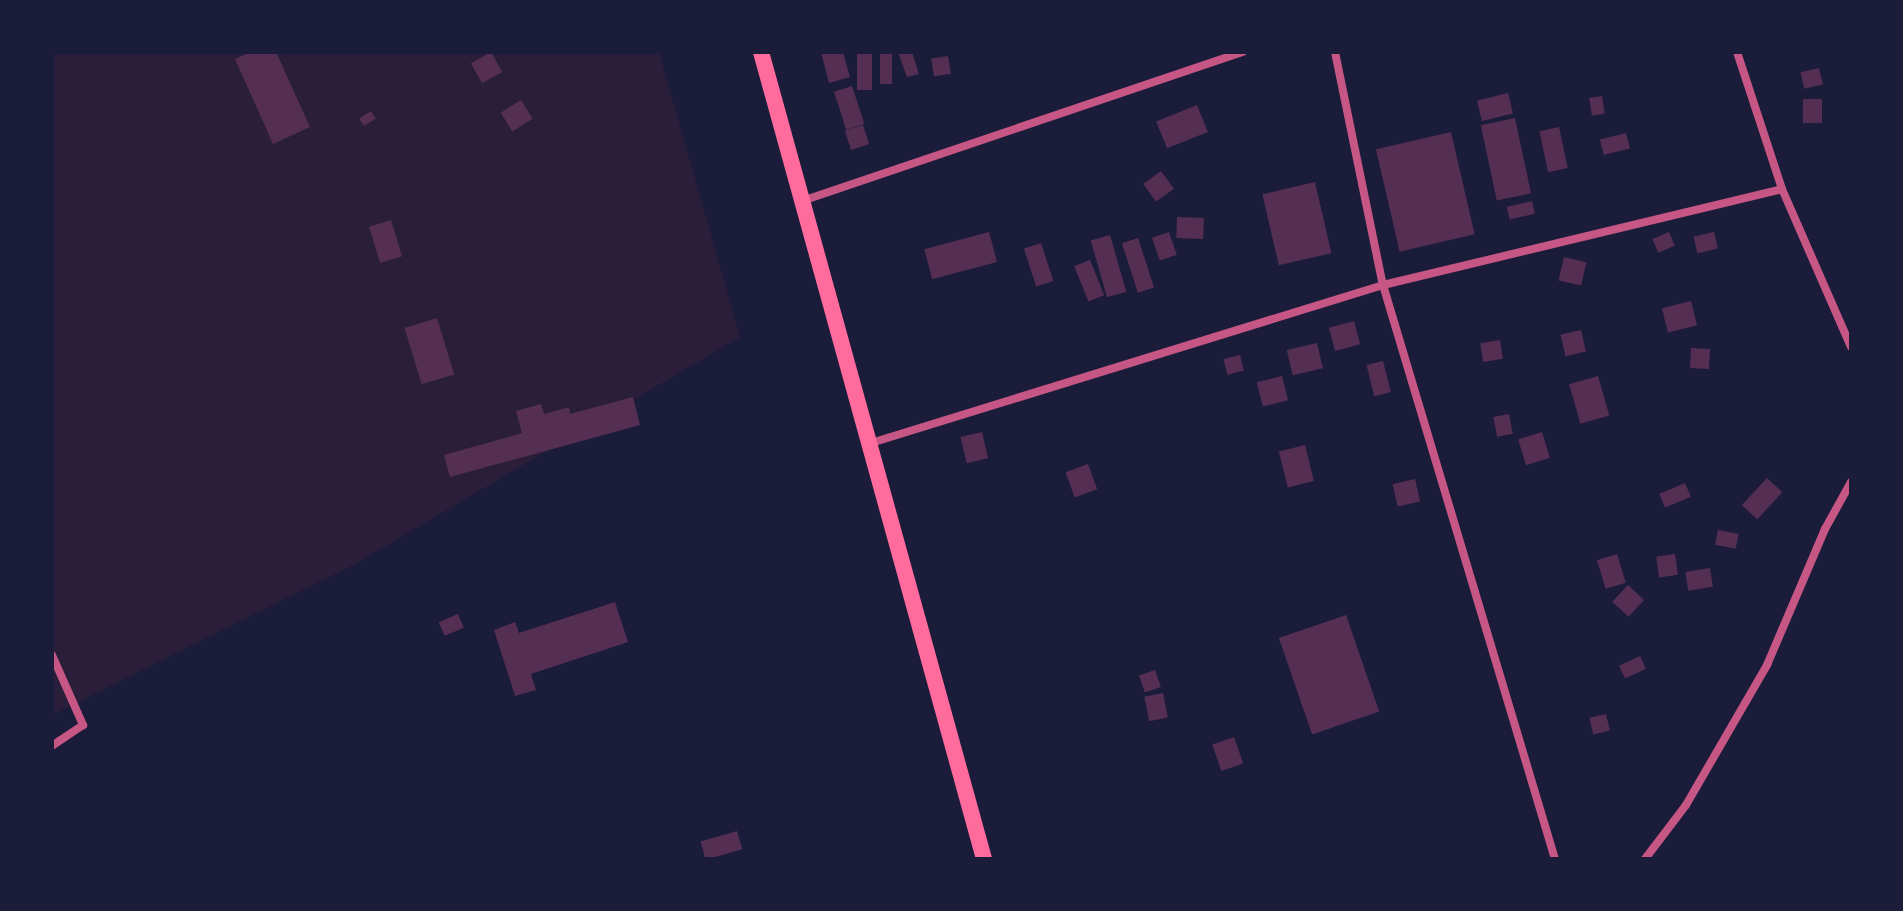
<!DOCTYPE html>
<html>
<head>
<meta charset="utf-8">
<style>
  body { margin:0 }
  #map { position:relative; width:1903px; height:911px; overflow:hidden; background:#1b1b3a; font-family:"Titillium Web",sans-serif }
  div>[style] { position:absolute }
  .green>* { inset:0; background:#2a1e3b }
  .building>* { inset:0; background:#542f53; transform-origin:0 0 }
  .minor>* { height:8px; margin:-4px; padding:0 4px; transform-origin:4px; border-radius:4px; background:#c65784 }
  .secondary>* { height:16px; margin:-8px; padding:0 8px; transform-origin:8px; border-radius:8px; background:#ff6b9d }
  span { translate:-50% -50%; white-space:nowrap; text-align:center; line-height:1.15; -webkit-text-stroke:6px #1b1b3a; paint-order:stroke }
  .frame { position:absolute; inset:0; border:54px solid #1b1b3a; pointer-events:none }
</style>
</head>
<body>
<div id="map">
  <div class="green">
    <div style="clip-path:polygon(52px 52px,659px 52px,740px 337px,357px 563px,52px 715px)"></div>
  </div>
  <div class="building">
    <div style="clip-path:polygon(251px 52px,276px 52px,310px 127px,273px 144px,235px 59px)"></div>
    <div style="left:491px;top:52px;width:23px;height:23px;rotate:61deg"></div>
    <div style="clip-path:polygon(821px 52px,843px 52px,850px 77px,829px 83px)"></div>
    <div style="left:857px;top:52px;width:15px;height:38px"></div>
    <div style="left:880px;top:52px;width:12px;height:32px"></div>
    <div style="clip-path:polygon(898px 52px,912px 52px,919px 74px,907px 77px)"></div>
    <div style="left:948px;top:56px;width:18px;height:17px;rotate:81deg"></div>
    <div style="left:1819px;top:68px;width:17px;height:19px;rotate:77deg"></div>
    <div style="left:852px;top:86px;width:40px;height:19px;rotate:72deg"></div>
    <div style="left:1508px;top:93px;width:21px;height:32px;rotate:76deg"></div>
    <div style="left:1602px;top:96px;width:18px;height:13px;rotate:81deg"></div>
    <div style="left:1803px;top:99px;width:19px;height:24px"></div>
    <div style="left:521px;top:100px;width:22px;height:24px;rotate:58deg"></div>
    <div style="left:1197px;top:105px;width:29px;height:44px;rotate:68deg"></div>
    <div style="left:371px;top:111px;width:9px;height:14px;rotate:58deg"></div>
    <div style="left:1515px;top:118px;width:77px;height:35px;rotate:78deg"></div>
    <div style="left:863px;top:125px;width:20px;height:19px;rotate:72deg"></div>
    <div style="left:1559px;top:127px;width:42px;height:20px;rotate:78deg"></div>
    <div style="left:1451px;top:132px;width:105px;height:77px;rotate:77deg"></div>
    <div style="left:1626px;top:133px;width:16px;height:27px;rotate:76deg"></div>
    <div style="left:1161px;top:171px;width:22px;height:22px;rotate:54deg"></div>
    <div style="left:1315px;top:182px;width:73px;height:54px;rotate:77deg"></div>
    <div style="left:1532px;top:201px;width:13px;height:26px;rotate:77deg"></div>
    <div style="left:1177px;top:217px;width:27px;height:21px;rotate:2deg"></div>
    <div style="left:391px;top:220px;width:38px;height:23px;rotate:73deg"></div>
    <div style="left:989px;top:232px;width:31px;height:67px;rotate:75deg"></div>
    <div style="left:1169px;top:232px;width:24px;height:18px;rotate:71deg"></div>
    <div style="left:1669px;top:232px;width:15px;height:18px;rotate:67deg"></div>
    <div style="left:1714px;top:232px;width:17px;height:21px;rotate:77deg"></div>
    <div style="left:1110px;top:235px;width:59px;height:20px;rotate:74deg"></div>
    <div style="left:1138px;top:238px;width:52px;height:17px;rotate:72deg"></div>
    <div style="left:1041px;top:243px;width:40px;height:18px;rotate:72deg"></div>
    <div style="left:1564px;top:257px;width:23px;height:24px;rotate:13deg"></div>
    <div style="left:1090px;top:260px;width:38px;height:17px;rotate:68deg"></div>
    <div style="left:1691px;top:301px;width:25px;height:30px;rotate:76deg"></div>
    <div style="left:437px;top:318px;width:59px;height:34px;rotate:73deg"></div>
    <div style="left:1354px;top:321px;width:24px;height:26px;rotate:75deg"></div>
    <div style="left:1581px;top:330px;width:22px;height:21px;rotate:77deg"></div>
    <div style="left:1500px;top:340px;width:19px;height:20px;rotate:81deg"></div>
    <div style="left:1317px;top:343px;width:26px;height:31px;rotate:77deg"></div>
    <div style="left:1691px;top:348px;width:19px;height:20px;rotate:3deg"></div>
    <div style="left:1240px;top:355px;width:16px;height:17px;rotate:76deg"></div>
    <div style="left:1383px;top:361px;width:32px;height:17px;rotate:76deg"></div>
    <div style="left:1282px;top:376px;width:25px;height:26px;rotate:76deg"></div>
    <div style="left:1598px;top:376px;width:41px;height:30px;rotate:74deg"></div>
    <div style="clip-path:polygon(633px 397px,640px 425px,450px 477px,444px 455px,522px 433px,516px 411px,541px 404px,544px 414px,569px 407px,570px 414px)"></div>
    <div style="left:1509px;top:414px;width:20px;height:16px;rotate:79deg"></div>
    <div style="left:982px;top:432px;width:27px;height:22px;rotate:77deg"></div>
    <div style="left:1542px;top:432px;width:27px;height:25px;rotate:73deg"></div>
    <div style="left:1305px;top:445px;width:37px;height:27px;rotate:76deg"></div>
    <div style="left:1088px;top:464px;width:27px;height:24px;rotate:70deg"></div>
    <div style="left:1767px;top:478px;width:21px;height:37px;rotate:43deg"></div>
    <div style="left:1415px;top:479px;width:23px;height:23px;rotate:77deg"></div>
    <div style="left:1685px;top:483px;width:15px;height:28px;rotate:67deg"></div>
    <div style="left:1718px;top:530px;width:21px;height:15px;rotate:11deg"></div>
    <div style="left:1617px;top:554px;width:30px;height:21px;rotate:73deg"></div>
    <div style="left:1675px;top:554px;width:21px;height:19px;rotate:82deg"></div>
    <div style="left:1710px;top:568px;width:19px;height:25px;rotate:81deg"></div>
    <div style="left:1628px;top:585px;width:22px;height:23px;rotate:43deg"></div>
    <div style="clip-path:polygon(615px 602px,628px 642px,531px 674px,536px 690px,515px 696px,494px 630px,515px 622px,519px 633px)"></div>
    <div style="left:458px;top:614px;width:15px;height:21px;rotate:67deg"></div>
    <div style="left:1346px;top:615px;width:102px;height:71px;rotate:71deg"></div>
    <div style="left:1640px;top:656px;width:14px;height:23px;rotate:65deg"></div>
    <div style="left:1155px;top:670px;width:18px;height:17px;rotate:71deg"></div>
    <div style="left:1163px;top:693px;width:25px;height:19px;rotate:79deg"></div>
    <div style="left:1606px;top:714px;width:17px;height:17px;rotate:77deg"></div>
    <div style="left:1234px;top:737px;width:28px;height:23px;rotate:71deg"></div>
    <div style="left:737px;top:831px;width:19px;height:38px;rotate:74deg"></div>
  </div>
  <div class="minor">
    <div style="left:1335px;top:52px;width:238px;rotate:78.4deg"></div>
    <div style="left:1383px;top:285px;width:599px;rotate:73.32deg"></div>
    <div style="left:1737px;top:52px;width:144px;rotate:71.8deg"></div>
    <div style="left:1782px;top:189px;width:172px;rotate:66.4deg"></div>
    <div style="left:802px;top:201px;width:465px;rotate:-18.7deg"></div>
    <div style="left:871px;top:443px;width:536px;rotate:-17.15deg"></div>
    <div style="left:1383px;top:285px;width:410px;rotate:-13.5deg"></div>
    <div style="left:52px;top:655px;width:77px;rotate:66.1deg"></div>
    <div style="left:83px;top:725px;width:37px;rotate:146deg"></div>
    <div style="left:1645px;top:859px;width:68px;rotate:-52.8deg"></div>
    <div style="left:1686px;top:805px;width:162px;rotate:-59.9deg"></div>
    <div style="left:1767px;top:665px;width:148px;rotate:-66.9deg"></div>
    <div style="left:1825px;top:529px;width:54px;rotate:-61deg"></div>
  </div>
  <div class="secondary">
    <div style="left:761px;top:52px;width:837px;rotate:74.55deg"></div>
  </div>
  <div class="frame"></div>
</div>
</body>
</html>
